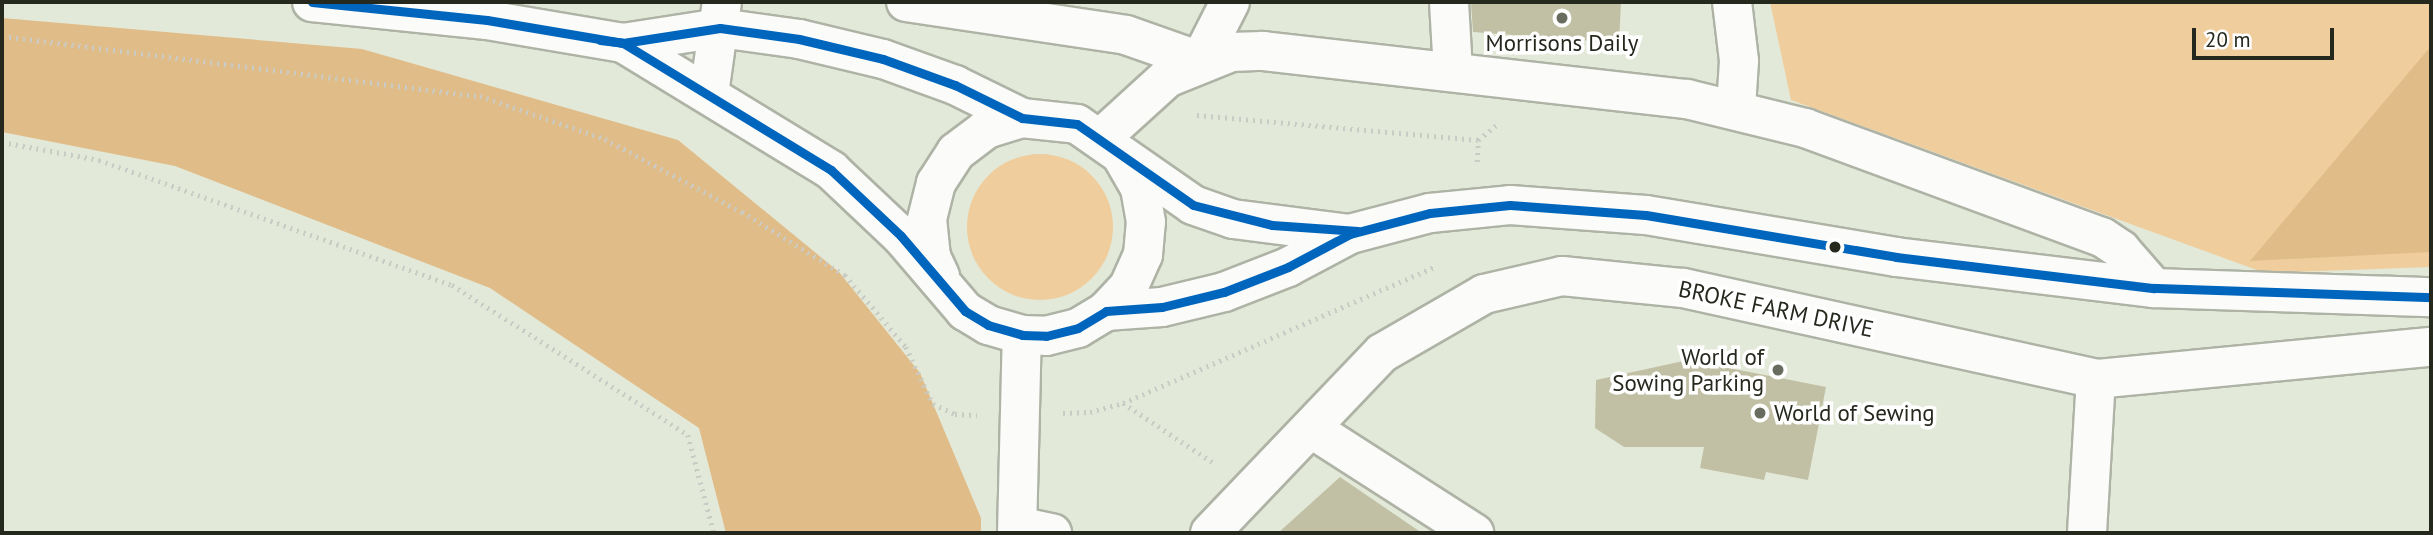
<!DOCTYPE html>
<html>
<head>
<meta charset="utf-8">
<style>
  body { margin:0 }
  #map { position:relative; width:2433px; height:535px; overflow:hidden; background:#e3e9d8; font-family:"PT Sans",sans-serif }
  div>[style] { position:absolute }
  .green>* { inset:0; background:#efcd9d }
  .round { border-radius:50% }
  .forest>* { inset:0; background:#e0bc89 }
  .building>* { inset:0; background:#c2c0a4 }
  .path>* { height:4.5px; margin-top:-2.25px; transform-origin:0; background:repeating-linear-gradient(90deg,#c9cbc4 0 2px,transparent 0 7px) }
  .roads { filter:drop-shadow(2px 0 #aeb3a6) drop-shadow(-2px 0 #aeb3a6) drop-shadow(0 2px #aeb3a6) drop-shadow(0 -2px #aeb3a6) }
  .minor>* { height:38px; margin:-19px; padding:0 19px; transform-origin:19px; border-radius:19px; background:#fbfcf9 }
  .highway>* { height:38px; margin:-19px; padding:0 19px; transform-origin:19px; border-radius:19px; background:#fbfcf9 }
  .bus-1>* { height:9px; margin:-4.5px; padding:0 4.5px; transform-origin:4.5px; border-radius:4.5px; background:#0065bd }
  .dots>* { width:19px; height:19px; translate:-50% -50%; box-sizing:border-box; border:4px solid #fff; border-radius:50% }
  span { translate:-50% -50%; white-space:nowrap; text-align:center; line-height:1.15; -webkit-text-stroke:7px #fff; paint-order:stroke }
  .poi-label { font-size:23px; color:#24281d }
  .right { translate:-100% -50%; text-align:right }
  .left { translate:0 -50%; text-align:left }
  .street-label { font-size:23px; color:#24281d }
  .frame { position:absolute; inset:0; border:4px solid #24281d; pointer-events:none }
  .scale { position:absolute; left:2192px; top:28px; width:142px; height:32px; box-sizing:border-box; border:4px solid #24281d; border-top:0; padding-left:9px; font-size:21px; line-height:24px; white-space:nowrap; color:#24281d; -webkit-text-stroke:5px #fff; paint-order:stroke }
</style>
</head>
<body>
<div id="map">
  <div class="green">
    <div style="clip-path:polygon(1770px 2px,2431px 2px,2431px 267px,2265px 273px,1791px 100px)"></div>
    <div class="round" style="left:967px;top:154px;width:146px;height:146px"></div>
  </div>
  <div class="forest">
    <div style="clip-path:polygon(2px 18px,362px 49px,678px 140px,839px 272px,920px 373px,981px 518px,981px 533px,726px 533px,699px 428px,490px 288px,175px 166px,2px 132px)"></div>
    <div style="clip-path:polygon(2431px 46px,2431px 252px,2250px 261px)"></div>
  </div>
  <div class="building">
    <div style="clip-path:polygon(1471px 2px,1621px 2px,1619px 43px,1473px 32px)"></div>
    <div style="clip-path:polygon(1688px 360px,1826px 387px,1808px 480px,1766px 472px,1764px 480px,1700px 468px,1704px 447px,1624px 447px,1595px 428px,1596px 380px)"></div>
    <div style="clip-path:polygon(1340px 477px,1422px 533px,1278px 533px)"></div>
  </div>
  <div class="path">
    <div style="left:2px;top:36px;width:482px;rotate:7.2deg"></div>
    <div style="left:480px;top:96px;width:132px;rotate:19deg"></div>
    <div style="left:605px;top:139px;width:155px;rotate:28.1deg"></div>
    <div style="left:742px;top:212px;width:121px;rotate:31.5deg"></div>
    <div style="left:845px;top:275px;width:94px;rotate:49.7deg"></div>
    <div style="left:906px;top:347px;width:63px;rotate:64.7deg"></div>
    <div style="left:933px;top:404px;width:24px;rotate:24deg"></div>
    <div style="left:955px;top:414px;width:22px;rotate:3deg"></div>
    <div style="left:1197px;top:115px;width:282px;rotate:5.1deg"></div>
    <div style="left:1478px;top:140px;width:27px;rotate:-39deg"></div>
    <div style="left:2px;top:142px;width:99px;rotate:10.5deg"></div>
    <div style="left:99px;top:160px;width:374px;rotate:19.5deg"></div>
    <div style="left:452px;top:285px;width:280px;rotate:32.4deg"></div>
    <div style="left:688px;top:435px;width:101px;rotate:75.1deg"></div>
    <div style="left:1477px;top:162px;width:22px;rotate:-87deg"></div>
    <div style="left:1123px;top:403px;width:110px;rotate:33.5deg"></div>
    <div style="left:1063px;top:413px;width:27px;rotate:-2deg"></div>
    <div style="left:1090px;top:412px;width:34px;rotate:-15deg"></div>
    <div style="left:1123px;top:403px;width:343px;rotate:-23.6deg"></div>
  </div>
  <div class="roads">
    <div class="minor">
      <div style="left:906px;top:2px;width:222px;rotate:8.5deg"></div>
      <div style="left:1126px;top:35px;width:78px;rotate:19.4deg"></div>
      <div style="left:1200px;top:61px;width:66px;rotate:-63deg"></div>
      <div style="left:1449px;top:2px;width:70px;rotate:86.7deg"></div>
      <div style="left:1732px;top:2px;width:59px;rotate:83.2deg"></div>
      <div style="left:1739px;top:61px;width:47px;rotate:93.7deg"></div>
      <div style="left:709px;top:94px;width:93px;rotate:-82deg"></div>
      <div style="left:1101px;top:138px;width:89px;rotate:-42.3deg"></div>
      <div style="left:1167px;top:78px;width:69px;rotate:-22.1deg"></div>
      <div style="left:1231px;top:52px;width:32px;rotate:-2deg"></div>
      <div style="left:1263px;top:51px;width:427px;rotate:6.5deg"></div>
      <div style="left:1687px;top:99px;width:122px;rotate:13.8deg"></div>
      <div style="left:1805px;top:128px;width:316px;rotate:20.2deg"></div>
      <div style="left:2102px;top:237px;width:23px;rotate:34deg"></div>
      <div style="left:2121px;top:250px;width:50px;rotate:49deg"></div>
      <div style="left:1312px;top:429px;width:193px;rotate:32.7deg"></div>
      <div style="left:1018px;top:526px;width:35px;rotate:12deg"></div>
      <div style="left:1017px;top:533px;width:198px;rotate:-88.6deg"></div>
      <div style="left:1210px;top:533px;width:249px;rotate:-46.3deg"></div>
      <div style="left:1382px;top:353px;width:118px;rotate:-30deg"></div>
      <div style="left:1484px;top:294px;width:80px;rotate:-13deg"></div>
      <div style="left:1562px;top:276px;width:122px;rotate:5.7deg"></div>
      <div style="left:1683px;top:288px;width:423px;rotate:12.4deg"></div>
      <div style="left:2096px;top:379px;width:337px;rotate:-5.5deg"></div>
      <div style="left:2087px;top:533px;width:154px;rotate:-86.7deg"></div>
    </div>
    <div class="highway">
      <div style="left:312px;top:2px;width:176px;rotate:5.9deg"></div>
      <div style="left:487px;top:20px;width:138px;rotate:9.6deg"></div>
      <div style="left:623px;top:43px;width:98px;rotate:-8.8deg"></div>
      <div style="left:720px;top:28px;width:80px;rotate:7.9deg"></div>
      <div style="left:799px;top:39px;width:86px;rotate:13.4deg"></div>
      <div style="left:883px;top:59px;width:77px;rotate:19.9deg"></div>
      <div style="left:955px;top:85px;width:75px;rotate:26.2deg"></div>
      <div style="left:623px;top:43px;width:244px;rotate:31.4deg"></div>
      <div style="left:831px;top:170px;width:96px;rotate:43.3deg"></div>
      <div style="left:901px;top:236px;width:99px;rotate:49.5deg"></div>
      <div style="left:965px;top:311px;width:27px;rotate:31deg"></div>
      <div style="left:988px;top:325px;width:35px;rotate:16deg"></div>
      <div style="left:1022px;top:335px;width:24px;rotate:2deg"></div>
      <div style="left:1046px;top:336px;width:33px;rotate:-14deg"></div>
      <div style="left:1078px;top:328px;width:33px;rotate:-31deg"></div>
      <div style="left:1106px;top:311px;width:34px;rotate:-47deg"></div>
      <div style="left:1129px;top:286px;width:34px;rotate:-66deg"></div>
      <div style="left:1143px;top:255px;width:33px;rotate:-85deg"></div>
      <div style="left:1146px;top:222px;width:35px;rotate:-100deg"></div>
      <div style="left:1140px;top:188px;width:34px;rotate:-120deg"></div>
      <div style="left:940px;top:276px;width:21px;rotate:-115deg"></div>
      <div style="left:931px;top:257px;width:38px;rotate:-96deg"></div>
      <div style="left:927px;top:219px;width:37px;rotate:-76deg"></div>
      <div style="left:936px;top:183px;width:37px;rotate:-57deg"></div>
      <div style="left:956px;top:152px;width:38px;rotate:-37deg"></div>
      <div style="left:986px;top:129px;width:38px;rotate:-17deg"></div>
      <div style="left:1022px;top:118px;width:55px;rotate:6.2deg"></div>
      <div style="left:1077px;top:124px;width:141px;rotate:34.9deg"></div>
      <div style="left:1193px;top:205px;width:42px;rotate:19.3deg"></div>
      <div style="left:1233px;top:219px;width:118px;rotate:7.3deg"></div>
      <div style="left:1106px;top:311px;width:56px;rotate:-4.1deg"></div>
      <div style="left:1162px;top:307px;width:64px;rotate:-13.6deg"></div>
      <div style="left:1224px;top:292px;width:69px;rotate:-21.3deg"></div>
      <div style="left:1288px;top:267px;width:70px;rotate:-28deg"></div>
      <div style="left:1350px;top:234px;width:83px;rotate:-14.7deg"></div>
      <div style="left:1430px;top:213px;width:80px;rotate:-5.7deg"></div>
      <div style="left:1510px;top:205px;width:136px;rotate:4.2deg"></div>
      <div style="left:1646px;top:215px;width:254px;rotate:9.5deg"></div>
      <div style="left:1896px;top:257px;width:260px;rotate:6.9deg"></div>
      <div style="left:2154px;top:288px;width:277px;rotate:1.9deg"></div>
    </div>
  </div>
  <div class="bus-1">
    <div style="left:312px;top:2px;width:176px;rotate:5.9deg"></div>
    <div style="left:487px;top:20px;width:138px;rotate:9.6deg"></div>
    <div style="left:623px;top:43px;width:244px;rotate:31.4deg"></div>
    <div style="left:831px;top:170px;width:96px;rotate:43.3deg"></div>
    <div style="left:901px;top:236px;width:99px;rotate:49.5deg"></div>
    <div style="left:965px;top:311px;width:27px;rotate:31deg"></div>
    <div style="left:988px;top:325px;width:35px;rotate:16deg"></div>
    <div style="left:1022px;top:335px;width:24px;rotate:2deg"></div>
    <div style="left:1046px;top:336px;width:33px;rotate:-14deg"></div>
    <div style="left:1078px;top:328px;width:33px;rotate:-31deg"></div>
    <div style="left:1106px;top:311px;width:56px;rotate:-4.1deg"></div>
    <div style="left:1162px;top:307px;width:64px;rotate:-13.6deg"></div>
    <div style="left:1224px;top:292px;width:69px;rotate:-21.3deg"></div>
    <div style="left:1288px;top:267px;width:70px;rotate:-28deg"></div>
    <div style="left:1350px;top:234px;width:83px;rotate:-14.7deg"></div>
    <div style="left:1430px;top:213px;width:80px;rotate:-5.7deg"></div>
    <div style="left:1510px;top:205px;width:136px;rotate:4.2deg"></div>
    <div style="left:1646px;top:215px;width:254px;rotate:9.5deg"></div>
    <div style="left:1896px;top:257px;width:260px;rotate:6.9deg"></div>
    <div style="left:2154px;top:288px;width:277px;rotate:1.9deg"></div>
    <div style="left:600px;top:40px;width:23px;rotate:7deg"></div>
    <div style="left:623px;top:43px;width:98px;rotate:-8.8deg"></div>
    <div style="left:720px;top:28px;width:80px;rotate:7.9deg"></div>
    <div style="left:799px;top:39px;width:86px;rotate:13.4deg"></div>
    <div style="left:883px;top:59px;width:77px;rotate:19.9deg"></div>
    <div style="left:955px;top:85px;width:75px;rotate:26.2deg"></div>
    <div style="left:1022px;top:118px;width:55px;rotate:6.2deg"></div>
    <div style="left:1077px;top:124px;width:141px;rotate:34.9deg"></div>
    <div style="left:1193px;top:205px;width:81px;rotate:14.2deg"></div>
    <div style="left:1272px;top:225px;width:86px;rotate:4deg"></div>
  </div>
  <div class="dots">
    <div style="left:1562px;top:18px;background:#676c5e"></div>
    <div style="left:1835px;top:247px;background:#24281d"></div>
    <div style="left:1778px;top:370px;background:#676c5e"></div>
    <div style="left:1760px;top:413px;background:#676c5e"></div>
  </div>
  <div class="poi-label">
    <span style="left:1562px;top:43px">Morrisons Daily</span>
    <span class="right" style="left:1764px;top:370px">World of<br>Sowing Parking</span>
    <span class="left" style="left:1774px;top:413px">World of Sewing</span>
  </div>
  <div class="street-label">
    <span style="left:1776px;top:309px;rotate:12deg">BROKE FARM DRIVE</span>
  </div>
  <div class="frame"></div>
  <div class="scale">20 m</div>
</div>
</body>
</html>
